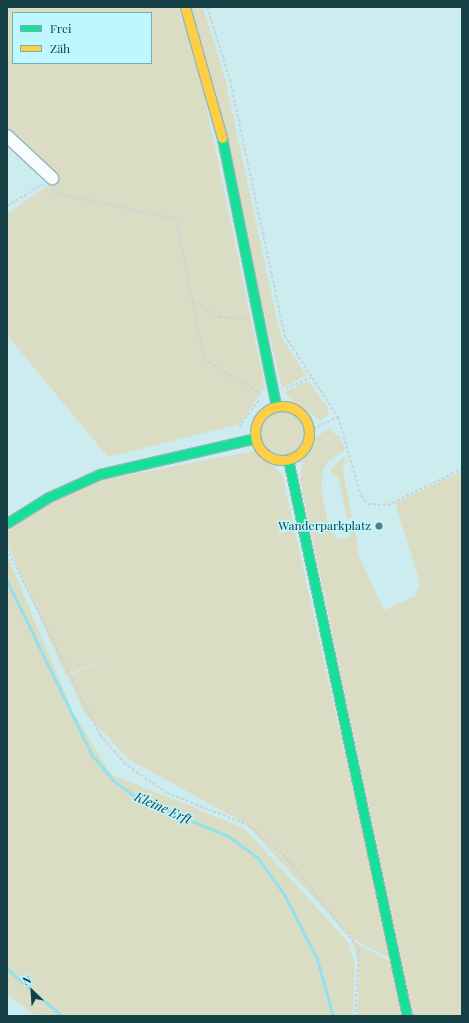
<!DOCTYPE html>
<html>
<head>
<meta charset="utf-8">
<style>
  body { margin:0 }
  #map { position:relative; width:469px; height:1023px; overflow:hidden; background:#cdecf0; font-family:"Playfair Display",serif }
  div>[style] { position:absolute }
  .green>* { inset:0; background:#daddc4 }
  .round { border-radius:50% }
  .stream>* { height:3px; margin:-1.5px; padding:0 1.5px; transform-origin:1.5px; border-radius:1.5px; background:#92e2ed }
  .path>* { height:2px; margin-top:-1px; transform-origin:0; background:repeating-linear-gradient(90deg,#c9d3d6 0 3px,transparent 0 5px) }
  .roads { filter:drop-shadow(1px 0 #94b7bc) drop-shadow(-1px 0 #94b7bc) drop-shadow(0 1px #94b7bc) drop-shadow(0 -1px #94b7bc) }
  .street>* { height:12px; margin:-6px; padding:0 6px; transform-origin:6px; border-radius:6px; background:#f8fcfd }
  .fast>* { height:9px; margin:-4.5px; padding:0 4.5px; transform-origin:4.5px; border-radius:4.5px; background:#16e098 }
  .slow>* { height:9px; margin:-4.5px; padding:0 4.5px; transform-origin:4.5px; border-radius:4.5px; background:#ffcf43 }
  .slow>.ring { margin:-4.5px; padding:0; box-sizing:content-box; background:none; border:9px solid #ffcf43; border-radius:50% }
  .dots>* { width:11px; height:11px; translate:-50% -50%; box-sizing:border-box; border:2px solid #bef7ff; border-radius:50% }
  span { translate:-50% -50%; white-space:nowrap; text-align:center; line-height:1.15; -webkit-text-stroke:3px #bef7ff; paint-order:stroke }
  .poi-label { font-size:12px; color:#144046 }
  .right { translate:-100% -50%; text-align:right }
  .water-label { font-size:13px; color:#114147; font-style:italic }
  .frame { position:absolute; inset:0; border:8px solid #144046; pointer-events:none }
  .legend { position:absolute; left:12px; top:12px; width:140px; height:52px; box-sizing:border-box; background:#bef7ff; border:1px solid #7aaeb5; margin:0; padding:5px 7px; list-style:none; font-size:12px; color:#144046 }
  .legend li { display:flex; align-items:center; gap:8px; height:20px }
  .legend b { width:20px; border:1px solid #7aaeb5 }
  .north { position:absolute; left:12px; top:971px; width:40px; height:40px; -webkit-text-stroke:3px #bef7ff; paint-order:stroke; rotate:335deg; font-size:11px; font-weight:700; line-height:16px; text-align:center; color:#144046 }
  .north::after { content:''; display:block; margin:auto; width:14px; height:18px; background:#144046; clip-path:polygon(50% 0,100% 100%,50% 72%,0 100%) }
</style>
</head>
<body>
<div id="map">
  <div class="green">
    <div style="clip-path:polygon(evenodd,7px 7px,178px 7px,198px 65px,265px 387px,240px 424px,108px 457px,7px 335px,7px 214px,57px 179px,7px 132px,7px 7px,13px 13px,151px 13px,151px 63px,13px 63px,13px 13px)"></div>
    <div style="clip-path:polygon(190px 7px,203px 7px,224px 74px,278px 325px,282px 338px,306px 375px,282px 388px)"></div>
    <div style="clip-path:polygon(308px 381px,328px 408px,328px 415px,321px 420px,295px 404px,284px 392px)"></div>
    <div class="round" style="left:260px;top:409px;width:46px;height:46px"></div>
    <div style="clip-path:polygon(328px 429px,340px 437px,345px 450px,327px 462px,323px 472px,321px 488px,329px 529px,337px 539px,350px 538px,350px 523px,354px 523px,359px 556px,384px 610px,414px 597px,420px 583px,395px 503px,462px 471px,462px 1016px,413px 1016px,300px 480px,303px 460px,316px 437px)"></div>
    <div style="clip-path:polygon(255px 451px,282px 474px,391px 959px,352px 939px,246px 824px,130px 760px,84px 712px,68px 677px,118px 653px,66px 676px,7px 543px,7px 530px,50px 504px,101px 480px)"></div>
    <div style="clip-path:polygon(345px 456px,343px 472px,352px 517px,347px 519px,338px 476px,331px 475px,331px 469px)"></div>
    <div style="clip-path:polygon(7px 555px,74px 714px,111px 774px,244px 828px,348px 942px,355px 964px,353px 1016px,35px 1016px,7px 994px)"></div>
    <div style="clip-path:polygon(352px 941px,391px 962px,403px 1016px,357px 1016px,359px 964px)"></div>
  </div>
  <div class="stream">
    <div style="left:7px;top:581px;width:194px;rotate:64deg"></div>
    <div style="left:92px;top:755px;width:34px;rotate:50deg"></div>
    <div style="left:114px;top:781px;width:30px;rotate:37deg"></div>
    <div style="left:138px;top:799px;width:97px;rotate:22.3deg"></div>
    <div style="left:228px;top:836px;width:36px;rotate:36deg"></div>
    <div style="left:257px;top:857px;width:46px;rotate:53.9deg"></div>
    <div style="left:284px;top:894px;width:73px;rotate:63.1deg"></div>
    <div style="left:317px;top:959px;width:59px;rotate:74.3deg"></div>
    <div style="left:7px;top:969px;width:72px;rotate:40.5deg"></div>
  </div>
  <div class="path">
    <div style="left:207px;top:7px;width:77px;rotate:72.5deg"></div>
    <div style="left:230px;top:80px;width:262px;rotate:77.9deg"></div>
    <div style="left:285px;top:336px;width:97px;rotate:56.8deg"></div>
    <div style="left:338px;top:417px;width:82px;rotate:73.8deg"></div>
    <div style="left:361px;top:496px;width:11px;rotate:49deg"></div>
    <div style="left:368px;top:504px;width:20px;rotate:3deg"></div>
    <div style="left:388px;top:505px;width:82px;rotate:-25.9deg"></div>
    <div style="left:53px;top:189px;width:4px;rotate:76deg"></div>
    <div style="left:54px;top:193px;width:125px;rotate:12deg"></div>
    <div style="left:176px;top:219px;width:143px;rotate:78.7deg"></div>
    <div style="left:204px;top:359px;width:66px;rotate:31.3deg"></div>
    <div style="left:7px;top:206px;width:42px;rotate:-31.4deg"></div>
    <div style="left:192px;top:300px;width:33px;rotate:31deg"></div>
    <div style="left:220px;top:317px;width:26px;rotate:4deg"></div>
    <div style="left:286px;top:388px;width:27px;rotate:-22deg"></div>
    <div style="left:239px;top:427px;width:35px;rotate:-53deg"></div>
    <div style="left:309px;top:431px;width:32px;rotate:-26deg"></div>
    <div style="left:7px;top:549px;width:208px;rotate:63.4deg"></div>
    <div style="left:100px;top:735px;width:37px;rotate:49deg"></div>
    <div style="left:124px;top:763px;width:52px;rotate:34.9deg"></div>
    <div style="left:167px;top:793px;width:87px;rotate:21.6deg"></div>
    <div style="left:248px;top:825px;width:45px;rotate:39.6deg"></div>
    <div style="left:283px;top:854px;width:122px;rotate:51.3deg"></div>
    <div style="left:359px;top:949px;width:67px;rotate:93.4deg"></div>
  </div>
  <div class="roads">
    <div class="street">
      <div style="left:7px;top:136px;width:62px;rotate:43deg"></div>
    </div>
    <div class="fast">
      <div style="left:222px;top:138px;width:274px;rotate:78.6deg"></div>
      <div style="left:288px;top:459px;width:570px;rotate:77.94deg"></div>
      <div style="left:7px;top:523px;width:49px;rotate:-31.8deg"></div>
      <div style="left:49px;top:497px;width:56px;rotate:-24.3deg"></div>
      <div style="left:100px;top:474px;width:160px;rotate:-13deg"></div>
    </div>
    <div class="slow">
      <div style="left:185px;top:7px;width:136px;rotate:74.2deg"></div>
      <div class="ring" style="left:255px;top:406px;width:45px;height:45px"></div>
    </div>
  </div>
  <div class="dots">
    <div style="left:379px;top:526px;background:#557c82"></div>
  </div>
  <div class="poi-label">
    <span class="right" style="left:371px;top:526px">Wanderparkplatz</span>
  </div>
  <div class="water-label">
    <span style="left:163px;top:808px;rotate:24deg">Kleine Erft</span>
  </div>
  <div class="frame"></div>
  <ul class="legend">
  <li><b style="height:5px;background:#16e098"></b>Frei</li>
  <li><b style="height:5px;background:#ffcf43"></b>Zäh</li>
  </ul>
  <div class="north">N</div>
</div>
</body>
</html>
